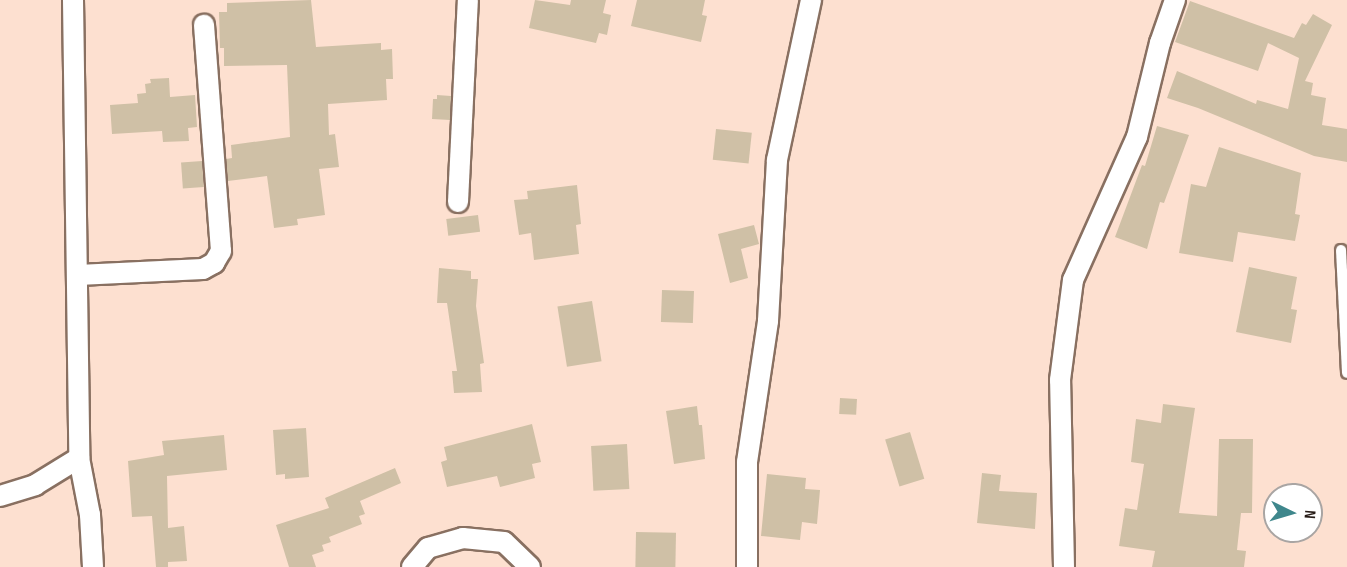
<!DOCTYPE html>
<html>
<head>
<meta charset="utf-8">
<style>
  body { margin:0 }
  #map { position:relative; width:1347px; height:567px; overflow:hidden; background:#fde0d0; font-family:"Sofia Sans Condensed",sans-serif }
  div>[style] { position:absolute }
  .building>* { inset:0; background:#cfc0a6; transform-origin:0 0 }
  .roads { filter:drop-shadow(2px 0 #897061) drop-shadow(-2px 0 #897061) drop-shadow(0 2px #897061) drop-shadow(0 -2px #897061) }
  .lane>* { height:10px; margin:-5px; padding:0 5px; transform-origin:5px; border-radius:5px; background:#fff }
  .street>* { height:20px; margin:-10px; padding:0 10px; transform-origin:10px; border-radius:10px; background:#fff }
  span { translate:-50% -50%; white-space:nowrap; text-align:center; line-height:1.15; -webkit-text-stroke:6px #fff; paint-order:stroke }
  .north { position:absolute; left:1263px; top:483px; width:60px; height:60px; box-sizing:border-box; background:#fff; border:2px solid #a9a5a3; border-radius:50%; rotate:95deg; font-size:16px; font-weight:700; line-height:24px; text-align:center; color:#281d18 }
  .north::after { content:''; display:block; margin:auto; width:21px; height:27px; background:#3f878c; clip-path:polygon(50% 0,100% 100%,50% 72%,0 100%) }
</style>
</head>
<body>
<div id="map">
  <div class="building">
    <div style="clip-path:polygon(311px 0,316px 47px,381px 43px,381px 50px,392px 49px,393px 79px,386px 79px,387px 100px,328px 104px,329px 135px,335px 134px,339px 167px,319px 169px,325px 215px,297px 219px,298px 225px,274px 228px,267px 176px,228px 181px,226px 159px,232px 158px,231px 145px,290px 137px,287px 65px,224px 66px,224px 48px,220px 48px,219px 12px,227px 12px,227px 3px)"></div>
    <div style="clip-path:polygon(535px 0,570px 5px,571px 0,606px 0,603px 13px,611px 15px,607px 35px,599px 33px,596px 43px,529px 28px)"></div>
    <div style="clip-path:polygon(637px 0,705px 0,702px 15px,707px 16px,701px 42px,631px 26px)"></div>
    <div style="clip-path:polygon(1190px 1px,1294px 38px,1302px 23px,1306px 25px,1313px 14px,1332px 25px,1305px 81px,1313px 83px,1311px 95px,1326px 98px,1322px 125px,1347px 129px,1347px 162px,1314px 156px,1198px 108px,1167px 98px,1177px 71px,1256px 104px,1257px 100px,1288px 109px,1299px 58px,1268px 43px,1258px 71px,1175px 42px)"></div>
    <div style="clip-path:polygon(169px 78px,170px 97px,195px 95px,197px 127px,188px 128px,189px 141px,163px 142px,162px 131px,112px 134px,110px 105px,138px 103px,137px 94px,146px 93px,145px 84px,151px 83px,150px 79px)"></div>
    <div style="clip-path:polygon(437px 95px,451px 96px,450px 120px,432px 119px,433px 99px,437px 99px)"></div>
    <div style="clip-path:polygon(1157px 126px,1189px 135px,1164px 203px,1160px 202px,1147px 249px,1115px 237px,1142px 165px,1145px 166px)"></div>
    <div style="left:716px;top:129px;width:36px;height:31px;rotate:6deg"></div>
    <div style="clip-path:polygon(1219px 147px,1301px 173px,1295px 214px,1300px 215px,1295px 241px,1238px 232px,1233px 262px,1179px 253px,1191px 184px,1206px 187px)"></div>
    <div style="left:202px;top:161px;width:26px;height:21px;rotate:86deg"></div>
    <div style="clip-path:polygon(577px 185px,581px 224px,576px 225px,579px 254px,534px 260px,531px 233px,519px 235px,514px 200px,528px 199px,527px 191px)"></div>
    <div style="left:478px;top:215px;width:17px;height:32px;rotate:83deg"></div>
    <div style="clip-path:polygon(754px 225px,759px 244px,741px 249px,748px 278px,730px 283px,718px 234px)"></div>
    <div style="clip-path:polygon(1249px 267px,1297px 277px,1291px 309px,1297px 310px,1291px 343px,1236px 332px)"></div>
    <div style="clip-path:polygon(439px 268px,471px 271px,471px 279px,478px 279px,476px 306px,484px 363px,480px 364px,482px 392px,454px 393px,452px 371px,457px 371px,447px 303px,437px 303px)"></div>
    <div style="left:662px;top:290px;width:32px;height:32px;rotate:2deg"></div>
    <div style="left:592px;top:301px;width:61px;height:35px;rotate:81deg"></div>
    <div style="left:840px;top:398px;width:17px;height:16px;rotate:3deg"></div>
    <div style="clip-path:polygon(1163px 404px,1195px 408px,1179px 513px,1217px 516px,1219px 439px,1253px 439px,1252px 513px,1241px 513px,1237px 550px,1246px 551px,1244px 567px,1152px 567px,1155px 551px,1119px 546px,1125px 508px,1137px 510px,1144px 464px,1131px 462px,1136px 419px,1161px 423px)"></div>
    <div style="clip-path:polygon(697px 406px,699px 425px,702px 425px,705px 459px,674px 464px,666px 411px)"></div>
    <div style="clip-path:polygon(532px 424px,541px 462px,532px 464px,535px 478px,500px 487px,497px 476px,447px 487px,441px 462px,447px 460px,444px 447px)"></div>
    <div style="clip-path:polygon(306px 428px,309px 477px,285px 479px,285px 474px,276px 475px,273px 430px)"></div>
    <div style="left:910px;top:432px;width:49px;height:26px;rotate:73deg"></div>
    <div style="clip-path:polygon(224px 435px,227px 470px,167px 476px,168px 528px,184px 526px,187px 561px,168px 562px,168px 567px,156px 567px,152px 516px,132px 517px,128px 461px,164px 455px,162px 441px)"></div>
    <div style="left:627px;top:444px;width:45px;height:36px;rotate:87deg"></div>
    <div style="clip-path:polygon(395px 468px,401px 483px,360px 501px,365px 514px,359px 516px,362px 524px,329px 537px,331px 542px,322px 545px,324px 551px,312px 555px,316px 567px,289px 567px,276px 525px,329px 508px,325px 498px)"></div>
    <div style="clip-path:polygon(982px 473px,1001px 475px,999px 491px,1037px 493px,1035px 529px,977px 523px)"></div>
    <div style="clip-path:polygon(767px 474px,806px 478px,805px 489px,820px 490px,817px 524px,802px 522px,800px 540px,761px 536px)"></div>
    <div style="left:636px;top:532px;width:40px;height:35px;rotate:1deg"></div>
  </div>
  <div class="roads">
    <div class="lane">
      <div style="left:1341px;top:250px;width:123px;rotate:87.2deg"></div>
    </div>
    <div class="street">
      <div style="left:73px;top:0;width:458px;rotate:89.2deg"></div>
      <div style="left:79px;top:458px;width:58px;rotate:79.1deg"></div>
      <div style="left:90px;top:515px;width:52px;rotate:86.7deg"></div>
      <div style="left:458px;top:202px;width:202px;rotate:-87.2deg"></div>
      <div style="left:78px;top:275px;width:125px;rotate:-2.7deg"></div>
      <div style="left:203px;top:269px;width:13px;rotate:-29deg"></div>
      <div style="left:214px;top:263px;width:14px;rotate:-60deg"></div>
      <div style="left:221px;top:251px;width:227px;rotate:-94.3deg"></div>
      <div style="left:0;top:496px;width:37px;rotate:-17deg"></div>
      <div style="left:35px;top:485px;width:52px;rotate:-31.5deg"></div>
      <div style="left:412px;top:567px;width:25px;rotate:-50deg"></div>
      <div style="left:428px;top:548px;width:36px;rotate:-16deg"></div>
      <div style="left:463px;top:538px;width:41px;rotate:5.6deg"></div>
      <div style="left:504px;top:542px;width:36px;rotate:44deg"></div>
      <div style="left:747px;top:567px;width:105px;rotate:-90deg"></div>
      <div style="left:747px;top:462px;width:143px;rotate:-81.5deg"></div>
      <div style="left:768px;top:321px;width:161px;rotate:-86.8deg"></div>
      <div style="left:777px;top:160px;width:164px;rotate:-78deg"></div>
      <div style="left:1064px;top:567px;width:187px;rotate:-91.2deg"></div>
      <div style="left:1060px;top:380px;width:101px;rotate:-82.6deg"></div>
      <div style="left:1073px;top:280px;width:157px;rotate:-65.9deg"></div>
      <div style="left:1137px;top:137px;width:97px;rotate:-76.3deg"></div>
      <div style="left:1160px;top:43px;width:46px;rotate:-70.8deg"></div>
    </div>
  </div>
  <div class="north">N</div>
</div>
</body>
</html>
